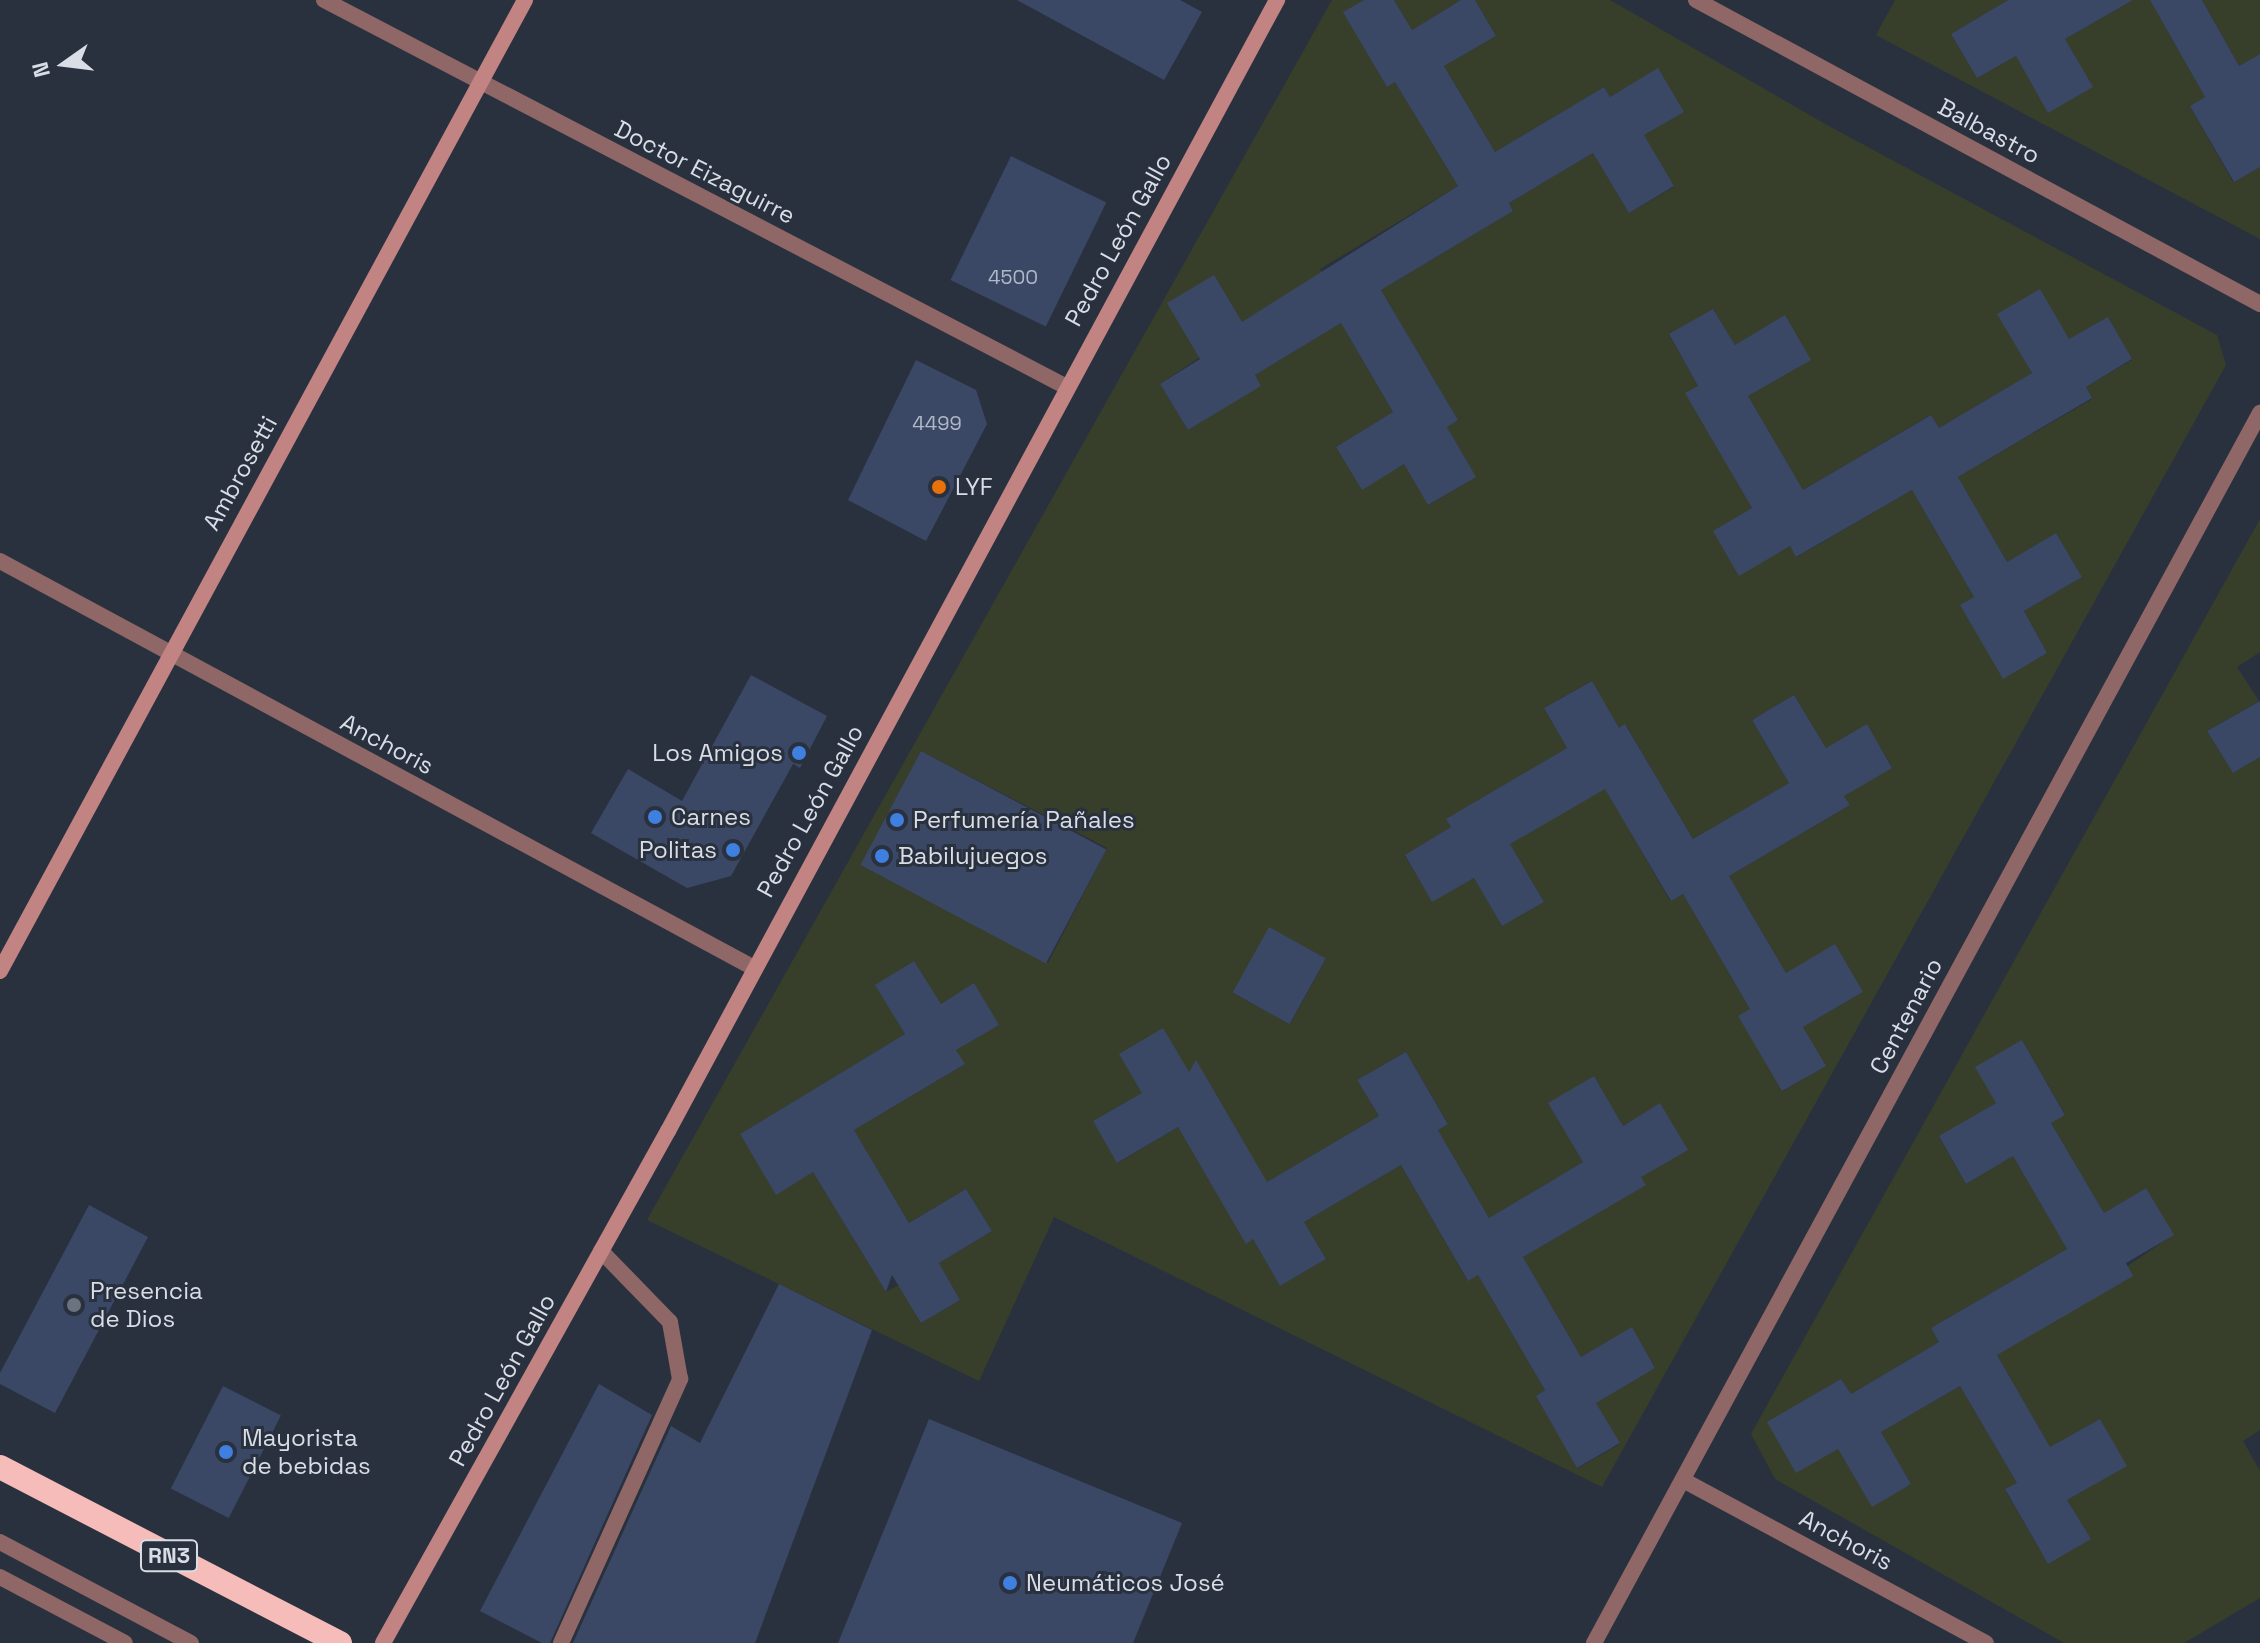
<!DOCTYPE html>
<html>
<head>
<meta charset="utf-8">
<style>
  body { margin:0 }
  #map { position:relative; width:2260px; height:1643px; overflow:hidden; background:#2a313e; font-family:"Space Grotesk",sans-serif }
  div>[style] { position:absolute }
  .green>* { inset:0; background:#373f2a }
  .building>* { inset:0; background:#3a4866; transform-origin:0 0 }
  .lane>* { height:16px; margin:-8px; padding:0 8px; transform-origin:8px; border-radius:8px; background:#8e6766 }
  .street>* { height:16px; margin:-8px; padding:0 8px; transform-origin:8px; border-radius:8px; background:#8e6766 }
  .secondary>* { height:16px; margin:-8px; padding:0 8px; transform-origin:8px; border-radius:8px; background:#c28483 }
  .highway>* { height:24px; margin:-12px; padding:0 12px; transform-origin:12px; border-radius:12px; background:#f6bcba }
  .dots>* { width:22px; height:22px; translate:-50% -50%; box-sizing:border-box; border:4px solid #2a313e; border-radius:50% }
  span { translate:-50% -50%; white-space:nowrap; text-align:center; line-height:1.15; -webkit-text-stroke:6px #2a313e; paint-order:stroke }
  .number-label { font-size:20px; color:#b0b8c6 }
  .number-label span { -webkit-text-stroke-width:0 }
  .shield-label span { padding:2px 6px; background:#2a313e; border:2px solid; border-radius:6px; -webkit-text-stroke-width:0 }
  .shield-label { font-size:22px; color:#d8dde6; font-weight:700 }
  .street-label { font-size:24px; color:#d8dde6 }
  .poi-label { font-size:24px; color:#d8dde6 }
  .left { translate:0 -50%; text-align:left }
  .right { translate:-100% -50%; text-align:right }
  .north { position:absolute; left:24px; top:24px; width:80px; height:80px; -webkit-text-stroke:6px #2a313e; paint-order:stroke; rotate:256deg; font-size:22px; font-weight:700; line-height:32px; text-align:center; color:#d8dde6 }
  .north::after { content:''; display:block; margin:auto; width:28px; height:36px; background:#d8dde6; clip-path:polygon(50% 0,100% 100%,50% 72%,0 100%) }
</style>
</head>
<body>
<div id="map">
  <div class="green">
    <div style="clip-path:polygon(evenodd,1332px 0,1364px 0,1344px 12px,1387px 87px,1395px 82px,1458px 186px,1320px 269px,1323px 274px,1160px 384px,1188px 430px,1260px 386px,1255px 375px,1341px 323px,1396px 417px,1383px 418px,1336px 447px,1362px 489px,1404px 464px,1429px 505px,1475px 477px,1447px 427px,1458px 420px,1381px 290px,1513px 211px,1509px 203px,1593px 153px,1629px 213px,1674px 187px,1644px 135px,1683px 112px,1658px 69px,1610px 97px,1604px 87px,1495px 152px,1444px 66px,1496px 36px,1475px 0,1610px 0,1827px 125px,2217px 335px,2226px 365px,1602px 1487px,1054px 1217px,979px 1381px,647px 1220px,1332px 0,1713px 309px,1735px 345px,1784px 316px,1810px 360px,1748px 396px,1803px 490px,1930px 415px,1939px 428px,2032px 373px,1998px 314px,2069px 339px,2109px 318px,2132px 360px,2086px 387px,2092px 399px,1958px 477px,2007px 562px,2056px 533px,2082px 577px,2024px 611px,2047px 653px,2003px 678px,1960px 605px,1974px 597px,1912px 490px,1797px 557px,1790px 546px,1739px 575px,1714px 531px,1752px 508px,1686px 394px,1698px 386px,1669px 335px,1713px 309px,1332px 0,1591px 681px,1619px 728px,1626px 725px,1693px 839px,1789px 783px,1752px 720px,1794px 695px,1826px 748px,1867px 725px,1892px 767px,1844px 796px,1850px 805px,1729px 876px,1786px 973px,1863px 992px,1803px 1027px,1825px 1066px,1783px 1091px,1739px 1017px,1750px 1009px,1683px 894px,1670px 901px,1605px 788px,1510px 844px,1544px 902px,1502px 926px,1474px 878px,1432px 901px,1405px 856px,1451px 827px,1447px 819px,1567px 748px,1544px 708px,1591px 681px,1332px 0,921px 751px,1107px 848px,1048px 963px,862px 866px,921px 751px,1332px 0,1270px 928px,1326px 959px,1290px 1024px,1233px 993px,1270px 928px,1332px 0,914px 961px,941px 1004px,974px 984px,998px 1025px,956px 1050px,962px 1066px,854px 1130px,909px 1223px,966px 1189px,992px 1231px,939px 1263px,960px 1300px,921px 1323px,899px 1285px,886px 1292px,813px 1172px,776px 1194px,740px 1134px,905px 1034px,876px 985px,914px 961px,1332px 0,1406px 1052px,1448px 1123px,1438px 1130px,1489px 1218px,1583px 1162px,1549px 1104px,1594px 1076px,1623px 1126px,1660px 1104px,1641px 1177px,1645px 1185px,1523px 1257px,1581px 1357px,1632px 1328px,1655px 1367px,1596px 1403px,1620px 1444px,1578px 1468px,1536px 1396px,1545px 1390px,1478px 1275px,1467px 1280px,1401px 1165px,1304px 1222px,1326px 1259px,1280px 1286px,1253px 1239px,1246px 1243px,1178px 1127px,1118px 1163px,1093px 1121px,1142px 1093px,1267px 1182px,1379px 1116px,1357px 1080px,1406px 1052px)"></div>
    <div style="clip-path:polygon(1394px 0,1461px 0,1412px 30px)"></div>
    <div style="clip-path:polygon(1895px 0,2008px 0,1951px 34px,1977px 78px,2016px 56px,2048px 112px,2092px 87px,2065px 39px,2133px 0,2150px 0,2205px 97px,2190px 106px,2233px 182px,2260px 167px,2260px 239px,1876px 35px)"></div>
    <div style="clip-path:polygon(2202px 0,2260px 0,2260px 54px,2239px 66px)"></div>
    <div style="clip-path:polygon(evenodd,2260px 519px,2260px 652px,2237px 667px,2259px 701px,2207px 731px,2233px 773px,2260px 757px,2260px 1430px,2243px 1441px,2260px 1471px,2260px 1598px,2184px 1643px,2064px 1643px,1775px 1479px,1751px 1434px,2260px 519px,2022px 1040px,2065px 1114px,2051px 1123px,2104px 1213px,2146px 1188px,2173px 1235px,1997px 1355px,2050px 1447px,2100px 1419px,2126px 1466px,2067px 1500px,2090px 1539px,2048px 1564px,2005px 1490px,2017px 1483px,1960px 1386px,1881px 1432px,1911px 1484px,1872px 1506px,1838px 1449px,1841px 1379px,1851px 1394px,1939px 1342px,1931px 1328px,2067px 1249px,2013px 1156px,1966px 1184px,1939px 1137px,1996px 1103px,2022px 1040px)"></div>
  </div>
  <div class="building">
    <div style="clip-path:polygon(1017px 0,1180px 0,1202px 12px,1164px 80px)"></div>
    <div style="clip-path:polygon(1364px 0,1394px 0,1412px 30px,1461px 0,1475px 0,1496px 36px,1444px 66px,1495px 152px,1604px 87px,1610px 97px,1658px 68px,1684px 112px,1644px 135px,1674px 186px,1629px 213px,1593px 153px,1509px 203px,1513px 211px,1381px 290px,1458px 420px,1447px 427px,1476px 477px,1428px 505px,1404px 464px,1362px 490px,1336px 447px,1393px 412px,1341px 323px,1255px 375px,1261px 386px,1188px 430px,1160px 384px,1200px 359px,1167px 303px,1214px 275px,1242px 322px,1458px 186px,1395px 82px,1387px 87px,1343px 12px)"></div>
    <div style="clip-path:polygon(2008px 0,2133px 0,2065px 39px,2093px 87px,2048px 113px,2016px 56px,1977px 78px,1951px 34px)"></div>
    <div style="clip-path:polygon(2150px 0,2202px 0,2239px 66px,2260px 54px,2260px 167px,2234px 182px,2190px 106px,2205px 97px)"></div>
    <div style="left:1011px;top:156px;width:106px;height:138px;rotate:26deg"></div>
    <div style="clip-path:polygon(2040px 289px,2069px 339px,2108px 317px,2132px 359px,2086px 387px,2092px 398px,1958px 477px,2007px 562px,2056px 533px,2082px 577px,2024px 611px,2047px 653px,2003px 679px,1960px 605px,1974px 597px,1912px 490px,1796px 557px,1790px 546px,1739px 576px,1713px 531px,1752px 508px,1685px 393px,1698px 386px,1669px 334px,1713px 309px,1735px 345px,1785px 315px,1811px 360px,1748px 396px,1803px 490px,1931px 415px,1939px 428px,2032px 373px,1997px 314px)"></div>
    <div style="clip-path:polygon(916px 360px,976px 390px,987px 424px,926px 541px,848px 500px)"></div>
    <div style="clip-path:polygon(751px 675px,827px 716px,800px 768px,793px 764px,731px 876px,687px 888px,591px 833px,628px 769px,682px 801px)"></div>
    <div style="clip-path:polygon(1592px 681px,1619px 728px,1625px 724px,1693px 839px,1789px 783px,1752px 720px,1794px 695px,1826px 748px,1867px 724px,1892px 768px,1844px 796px,1850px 805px,1729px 876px,1786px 973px,1835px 944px,1863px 992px,1803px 1027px,1826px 1066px,1782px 1091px,1738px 1016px,1750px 1009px,1683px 894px,1671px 901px,1605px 789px,1510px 844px,1544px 902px,1502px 926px,1474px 878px,1432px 902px,1405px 855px,1451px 827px,1446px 819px,1567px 748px,1544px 708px)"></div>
    <div style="clip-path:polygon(2260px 701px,2260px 757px,2233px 773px,2207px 731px)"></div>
    <div style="left:921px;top:751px;width:210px;height:129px;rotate:28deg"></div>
    <div style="left:1269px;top:927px;width:65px;height:75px;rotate:29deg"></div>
    <div style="clip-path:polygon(914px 961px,941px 1004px,974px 983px,999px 1025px,956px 1050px,965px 1064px,854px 1130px,909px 1223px,966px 1189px,992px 1231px,939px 1263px,960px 1300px,921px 1323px,892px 1275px,886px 1292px,813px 1172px,776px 1195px,740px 1134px,905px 1034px,875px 985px)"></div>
    <div style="clip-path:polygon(1163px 1028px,1189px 1072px,1196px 1060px,1267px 1182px,1379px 1116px,1357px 1080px,1406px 1052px,1448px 1124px,1438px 1130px,1489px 1218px,1583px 1162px,1548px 1103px,1594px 1076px,1623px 1126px,1660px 1103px,1688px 1150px,1641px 1177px,1646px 1185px,1523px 1257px,1581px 1357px,1632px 1327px,1655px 1368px,1596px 1403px,1620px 1443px,1577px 1468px,1536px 1396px,1545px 1390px,1478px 1275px,1468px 1281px,1401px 1165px,1304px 1222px,1326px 1259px,1280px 1286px,1253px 1239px,1246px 1244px,1178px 1127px,1117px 1163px,1093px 1121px,1142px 1093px,1119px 1054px)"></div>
    <div style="clip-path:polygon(2022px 1040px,2065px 1115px,2051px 1123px,2104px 1213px,2146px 1188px,2174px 1235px,2126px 1263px,2133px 1276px,1997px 1355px,2050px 1447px,2100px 1419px,2127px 1466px,2067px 1500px,2091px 1539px,2048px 1564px,2005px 1489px,2017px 1483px,1960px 1386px,1881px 1432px,1911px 1484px,1872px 1507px,1838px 1449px,1796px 1473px,1767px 1422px,1841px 1379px,1851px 1394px,1939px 1342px,1931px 1328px,2067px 1249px,2013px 1156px,1966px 1184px,1939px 1136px,1996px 1103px,1975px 1067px)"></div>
    <div style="clip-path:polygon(89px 1205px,148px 1237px,55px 1413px,0 1384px,0 1373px)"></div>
    <div style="clip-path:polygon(779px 1284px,872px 1330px,755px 1643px,573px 1643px,671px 1426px,700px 1443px)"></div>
    <div style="clip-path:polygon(599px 1384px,652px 1415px,550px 1643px,542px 1643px,480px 1611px)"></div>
    <div style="left:223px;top:1386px;width:65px;height:115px;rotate:27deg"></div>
    <div style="clip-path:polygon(929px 1419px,1182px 1523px,1133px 1643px,838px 1643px)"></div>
  </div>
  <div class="lane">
    <div style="left:0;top:1542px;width:216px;rotate:27.9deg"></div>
    <div style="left:0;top:1577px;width:141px;rotate:27.8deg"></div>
    <div style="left:561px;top:1643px;width:290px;rotate:-65.7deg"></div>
    <div style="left:680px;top:1379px;width:58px;rotate:-100deg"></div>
    <div style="left:670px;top:1322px;width:99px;rotate:-134.2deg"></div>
  </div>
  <div class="street">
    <div style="left:324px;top:0;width:836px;rotate:27.52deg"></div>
    <div style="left:1696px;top:0;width:641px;rotate:28.32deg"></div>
    <div style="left:0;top:561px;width:855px;rotate:28.36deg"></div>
    <div style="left:1683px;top:1480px;width:344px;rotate:28.3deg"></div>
    <div style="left:1594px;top:1643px;width:1399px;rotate:-61.57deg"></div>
  </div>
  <div class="secondary">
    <div style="left:0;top:971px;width:1104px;rotate:-61.6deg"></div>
    <div style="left:383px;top:1643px;width:586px;rotate:-60.9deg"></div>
    <div style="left:668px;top:1131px;width:1285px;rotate:-61.7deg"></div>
  </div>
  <div class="highway">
    <div style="left:0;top:1467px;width:383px;rotate:27.4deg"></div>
  </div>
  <div class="dots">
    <div style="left:939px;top:487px;background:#e8710a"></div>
    <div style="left:799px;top:753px;background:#3f7fe0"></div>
    <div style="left:655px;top:817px;background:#3f7fe0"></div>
    <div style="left:897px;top:820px;background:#3f7fe0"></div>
    <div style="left:733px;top:850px;background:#3f7fe0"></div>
    <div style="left:882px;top:856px;background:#3f7fe0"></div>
    <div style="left:74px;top:1305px;background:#6b7280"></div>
    <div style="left:226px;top:1452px;background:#3f7fe0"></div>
    <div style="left:1010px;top:1583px;background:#3f7fe0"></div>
  </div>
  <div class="number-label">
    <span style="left:1013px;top:277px">4500</span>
    <span style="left:937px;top:423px">4499</span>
  </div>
  <div class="shield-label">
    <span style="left:169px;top:1556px">RN3</span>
  </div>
  <div class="street-label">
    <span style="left:1989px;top:131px;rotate:28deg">Balbastro</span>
    <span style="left:705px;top:172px;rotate:27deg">Doctor Eizaguirre</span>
    <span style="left:1118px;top:240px;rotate:-61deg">Pedro León Gallo</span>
    <span style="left:240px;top:473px;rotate:-61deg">Ambrosetti</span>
    <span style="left:387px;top:744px;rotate:28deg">Anchoris</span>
    <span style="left:810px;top:811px;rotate:-61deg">Pedro León Gallo</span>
    <span style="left:1906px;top:1016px;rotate:-62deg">Centenario</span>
    <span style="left:502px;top:1380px;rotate:-61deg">Pedro León Gallo</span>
    <span style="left:1846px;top:1540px;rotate:28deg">Anchoris</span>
  </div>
  <div class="poi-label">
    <span class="left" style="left:955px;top:487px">LYF</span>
    <span class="right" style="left:783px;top:753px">Los Amigos</span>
    <span class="left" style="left:671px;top:817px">Carnes</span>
    <span class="left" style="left:913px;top:820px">Perfumería Pañales</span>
    <span class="right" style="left:717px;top:850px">Politas</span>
    <span class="left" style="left:898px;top:856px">Babilujuegos</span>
    <span class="left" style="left:90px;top:1305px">Presencia<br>de Dios</span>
    <span class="left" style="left:242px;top:1452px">Mayorista<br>de bebidas</span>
    <span class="left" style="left:1026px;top:1583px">Neumáticos José</span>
  </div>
  <div class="north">N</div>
</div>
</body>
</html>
